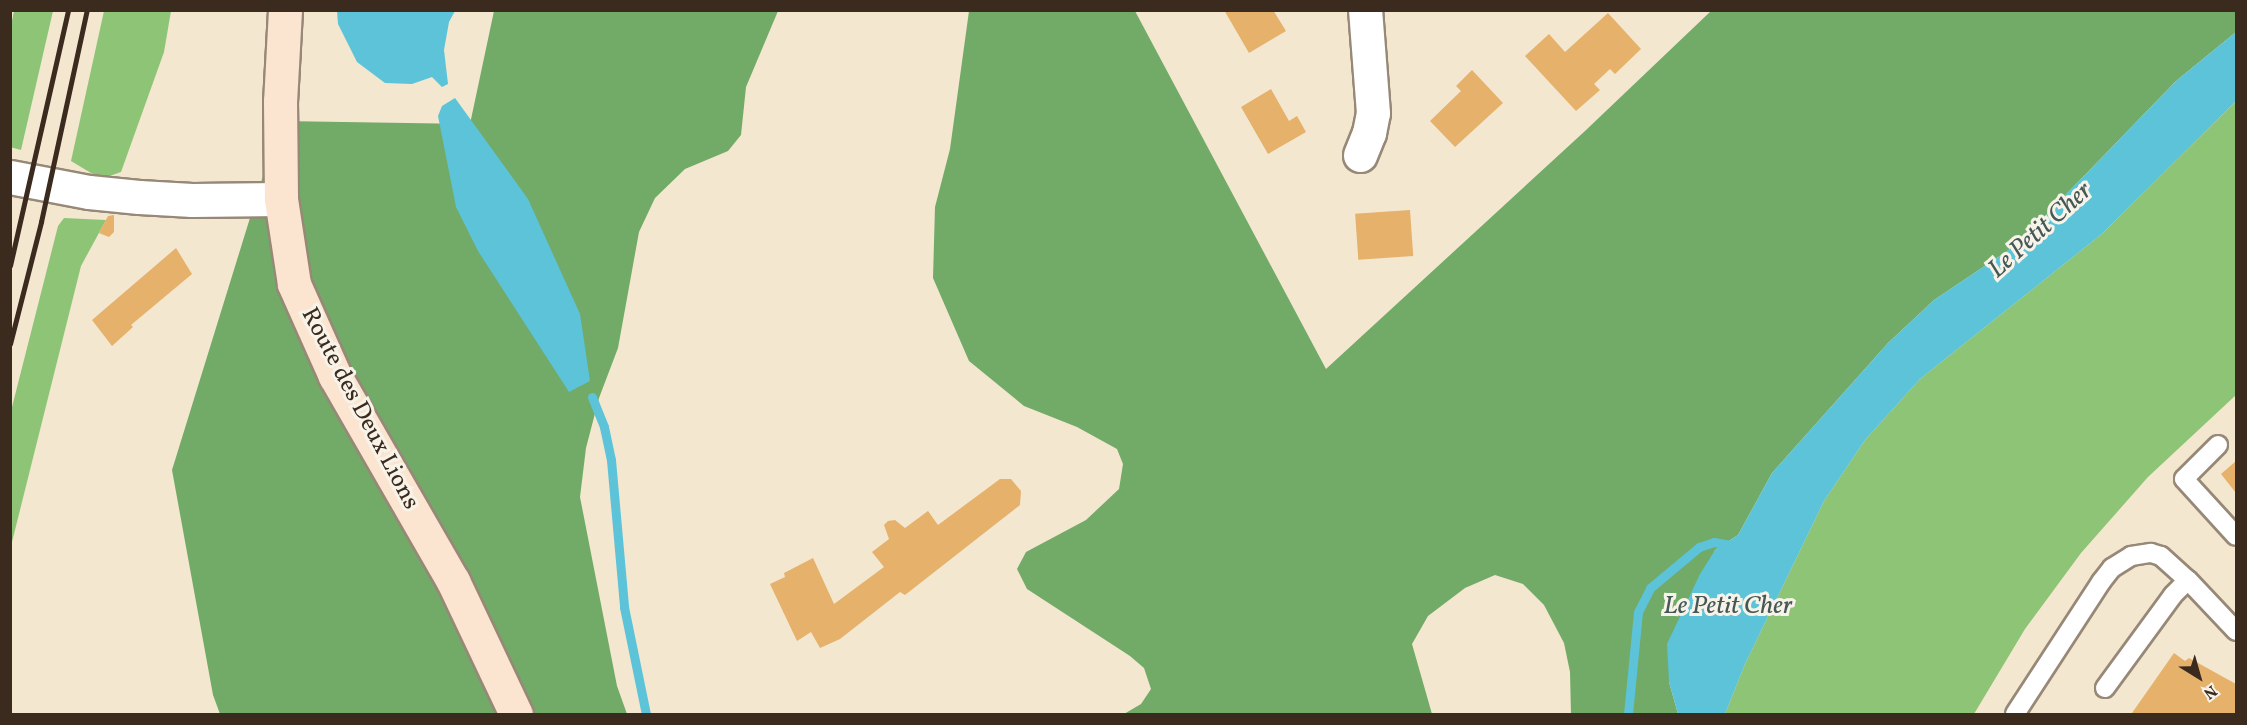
<!DOCTYPE html>
<html>
<head>
<meta charset="utf-8">
<style>
  body { margin:0 }
  #map { position:relative; width:2247px; height:725px; overflow:hidden; background:#f3e7d0; font-family:Vollkorn,serif }
  div>[style] { position:absolute }
  .green>* { inset:0; background:#8ec476 }
  .forest>* { inset:0; background:#72aa67 }
  .water>* { inset:0; background:#5cc3d9 }
  .stream>* { height:9px; margin:-4.5px; padding:0 4.5px; transform-origin:4.5px; border-radius:4.5px; background:#5cc3d9 }
  .building>* { inset:0; background:#e5b16b; transform-origin:0 0 }
  .roads { filter:drop-shadow(2px 0 #978877) drop-shadow(-2px 0 #978877) drop-shadow(0 2px #978877) drop-shadow(0 -2px #978877) }
  .lane>* { height:18px; margin:-9px; padding:0 9px; transform-origin:9px; border-radius:9px; background:#fff }
  .street>* { height:33px; margin:-16.5px; padding:0 16.5px; transform-origin:16.5px; border-radius:16.5px; background:#fff }
  .secondary>* { height:33px; margin:-16.5px; padding:0 16.5px; transform-origin:16.5px; border-radius:16.5px; background:#fce5d0 }
  .rail>* { height:4.5px; margin:-2.25px; padding:0 2.25px; transform-origin:2.25px; border-radius:2.25px; background:#3b2a1e }
  span { translate:-50% -50%; white-space:nowrap; text-align:center; line-height:1.15; -webkit-text-stroke:6px #f7f3e8; paint-order:stroke }
  .street-label { font-size:24px; color:#3b2a1e }
  .water-label { font-size:26px; color:#455856; font-style:italic }
  .frame { position:absolute; inset:0; border:12px solid #3b2a1e; pointer-events:none }
  .north { position:absolute; left:2169px; top:647px; width:60px; height:60px; -webkit-text-stroke:4px #f7f3e8; paint-order:stroke; rotate:143deg; font-size:16px; font-weight:700; line-height:24px; text-align:center; color:#3b2a1e }
  .north::after { content:''; display:block; margin:auto; width:21px; height:27px; background:#3b2a1e; clip-path:polygon(50% 0,100% 100%,50% 72%,0 100%) }
</style>
</head>
<body>
<div id="map">
  <div class="green">
    <div style="clip-path:polygon(14px 11px,53px 11px,21px 150px,10px 147px,10px 31px)"></div>
    <div style="clip-path:polygon(104px 11px,171px 11px,164px 52px,121px 172px,101px 179px,71px 161px)"></div>
    <div style="clip-path:polygon(2236px 101px,2236px 395px,2148px 477px,2081px 553px,2025px 629px,1974px 714px,1725px 714px,1745px 664px,1824px 501px,1865px 440px,1920px 379px,2103px 233px)"></div>
    <div style="clip-path:polygon(64px 218px,106px 220px,81px 266px,11px 546px,11px 411px,58px 226px)"></div>
  </div>
  <div class="forest">
    <div style="clip-path:polygon(494px 11px,778px 11px,746px 87px,741px 135px,728px 151px,685px 169px,655px 198px,639px 232px,618px 348px,599px 398px,586px 448px,580px 497px,617px 686px,627px 714px,220px 714px,213px 695px,172px 470px,280px 121px,470px 124px)"></div>
    <div style="clip-path:polygon(969px 11px,1135px 11px,1326px 369px,1585px 131px,1711px 11px,2236px 11px,2236px 32px,2176px 81px,2019px 243px,1934px 300px,1888px 343px,1772px 473px,1738px 535px,1715px 550px,1669px 682px,1678px 714px,1571px 714px,1570px 672px,1564px 643px,1544px 605px,1523px 584px,1495px 575px,1465px 588px,1428px 616px,1412px 644px,1432px 714px,1124px 714px,1141px 704px,1151px 689px,1144px 668px,1130px 656px,1027px 589px,1017px 569px,1026px 552px,1086px 520px,1119px 489px,1123px 464px,1117px 449px,1077px 427px,1024px 406px,969px 361px,933px 278px,935px 207px,950px 149px)"></div>
  </div>
  <div class="water">
    <div style="clip-path:polygon(337px 11px,455px 11px,449px 22px,444px 50px,448px 84px,442px 87px,432px 77px,412px 84px,385px 83px,357px 62px,338px 24px)"></div>
    <div style="clip-path:polygon(2236px 32px,2236px 101px,2103px 233px,1920px 379px,1865px 440px,1824px 501px,1745px 664px,1725px 714px,1678px 714px,1669px 682px,1667px 644px,1700px 574px,1715px 550px,1738px 535px,1772px 473px,1888px 343px,1934px 300px,2019px 243px,2176px 81px)"></div>
    <div style="clip-path:polygon(455px 98px,528px 199px,580px 314px,590px 381px,569px 392px,478px 251px,456px 207px,438px 116px,442px 106px)"></div>
  </div>
  <div class="stream">
    <div style="left:592px;top:397px;width:32px;rotate:68deg"></div>
    <div style="left:604px;top:427px;width:34px;rotate:78deg"></div>
    <div style="left:611px;top:460px;width:148px;rotate:84.9deg"></div>
    <div style="left:624px;top:607px;width:109px;rotate:78.4deg"></div>
    <div style="left:1628px;top:714px;width:102px;rotate:-84.4deg"></div>
    <div style="left:1638px;top:612px;width:27px;rotate:-63deg"></div>
    <div style="left:1650px;top:588px;width:64px;rotate:-39.9deg"></div>
    <div style="left:1699px;top:547px;width:16px;rotate:-18deg"></div>
    <div style="left:1714px;top:542px;width:22px;rotate:10deg"></div>
  </div>
  <div class="building">
    <div style="clip-path:polygon(1224px 10px,1273px 10px,1286px 31px,1249px 53px)"></div>
    <div style="clip-path:polygon(1608px 13px,1641px 49px,1615px 74px,1610px 69px,1594px 84px,1600px 90px,1576px 111px,1525px 56px,1549px 34px,1565px 52px)"></div>
    <div style="clip-path:polygon(1472px 70px,1503px 103px,1455px 147px,1430px 121px,1461px 91px,1456px 86px)"></div>
    <div style="clip-path:polygon(1271px 89px,1289px 121px,1297px 116px,1306px 132px,1268px 154px,1241px 107px)"></div>
    <div style="left:1410px;top:210px;width:46px;height:55px;rotate:86deg"></div>
    <div style="clip-path:polygon(114px 215px,114px 232px,109px 237px,99px 233px,108px 216px)"></div>
    <div style="clip-path:polygon(176px 248px,192px 274px,131px 325px,133px 327px,112px 346px,92px 320px)"></div>
    <div style="clip-path:polygon(2236px 461px,2236px 493px,2221px 474px)"></div>
    <div style="clip-path:polygon(1000px 479px,1011px 479px,1021px 491px,1020px 505px,905px 595px,900px 592px,840px 639px,820px 648px,811px 632px,797px 641px,770px 584px,785px 577px,784px 573px,813px 558px,834px 604px,884px 567px,872px 552px,889px 539px,884px 525px,888px 521px,895px 520px,905px 528px,928px 511px,938px 525px)"></div>
    <div style="clip-path:polygon(2174px 653px,2185px 661px,2189px 658px,2236px 684px,2236px 714px,2132px 713px)"></div>
  </div>
  <div class="roads">
    <div class="lane">
      <div style="left:2218px;top:445px;width:48px;rotate:135deg"></div>
      <div style="left:2184px;top:479px;width:77px;rotate:47.6deg"></div>
      <div style="left:2105px;top:688px;width:115px;rotate:-53.8deg"></div>
      <div style="left:2173px;top:595px;width:21px;rotate:-45deg"></div>
      <div style="left:2015px;top:714px;width:158px;rotate:-56.9deg"></div>
      <div style="left:2101px;top:582px;width:18px;rotate:-52deg"></div>
      <div style="left:2112px;top:568px;width:22px;rotate:-32deg"></div>
      <div style="left:2131px;top:556px;width:20px;rotate:-9deg"></div>
      <div style="left:2151px;top:553px;width:10px;rotate:17deg"></div>
      <div style="left:2161px;top:556px;width:36px;rotate:42deg"></div>
      <div style="left:2188px;top:580px;width:70px;rotate:46.7deg"></div>
    </div>
    <div class="street">
      <div style="left:1360px;top:155px;width:24px;rotate:-68deg"></div>
      <div style="left:1369px;top:133px;width:20px;rotate:-79deg"></div>
      <div style="left:1373px;top:113px;width:103px;rotate:-94.4deg"></div>
      <div style="left:10px;top:177px;width:80px;rotate:10.8deg"></div>
      <div style="left:89px;top:192px;width:50px;rotate:5.7deg"></div>
      <div style="left:139px;top:197px;width:53px;rotate:3.2deg"></div>
      <div style="left:192px;top:200px;width:89px;rotate:-0.6deg"></div>
    </div>
    <div class="secondary">
      <div style="left:285px;top:10px;width:91px;rotate:93.1deg"></div>
      <div style="left:280px;top:101px;width:98px;rotate:89.4deg"></div>
      <div style="left:281px;top:199px;width:86px;rotate:81.3deg"></div>
      <div style="left:294px;top:284px;width:101px;rotate:66deg"></div>
      <div style="left:335px;top:376px;width:237px;rotate:60.1deg"></div>
      <div style="left:453px;top:581px;width:147px;rotate:64.7deg"></div>
    </div>
  </div>
  <div class="rail">
    <div style="left:10px;top:266px;width:262px;rotate:-77.2deg"></div>
    <div style="left:10px;top:344px;width:126px;rotate:-75.7deg"></div>
    <div style="left:41px;top:222px;width:217px;rotate:-77.8deg"></div>
  </div>
  <div class="street-label">
    <span style="left:359px;top:409px;rotate:62deg">Route des Deux Lions</span>
  </div>
  <div class="water-label">
    <span style="left:2041px;top:231px;rotate:-42deg">Le Petit Cher</span>
    <span style="left:1728px;top:607px">Le Petit Cher</span>
  </div>
  <div class="frame"></div>
  <div class="north">N</div>
</div>
</body>
</html>
